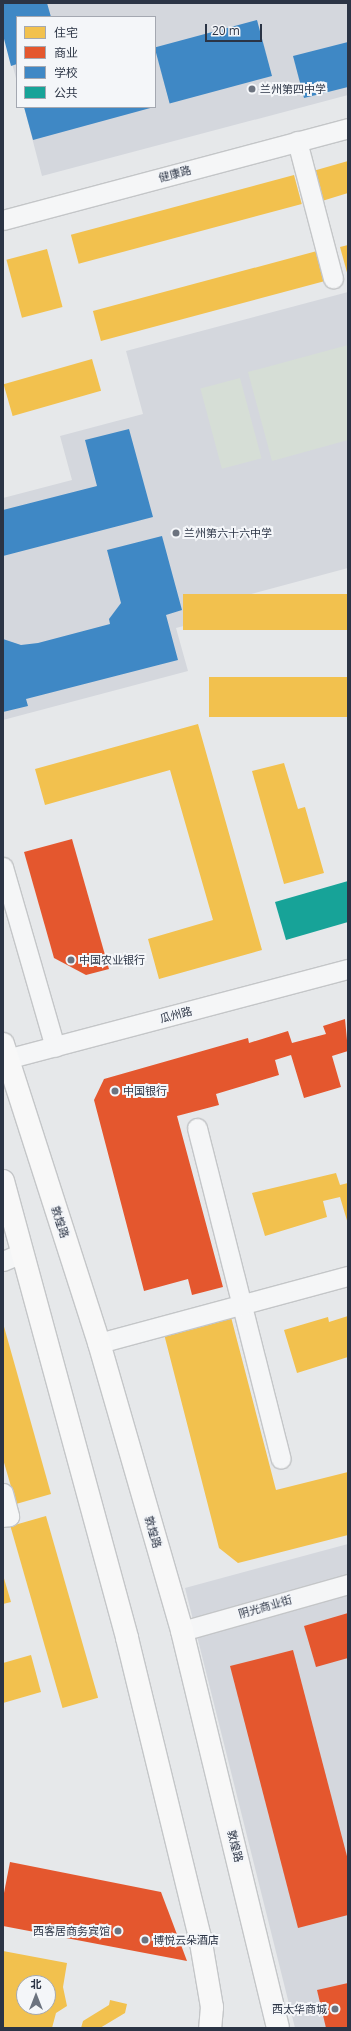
<!DOCTYPE html>
<html>
<head>
<meta charset="utf-8">
<style>
  body { margin:0 }
  #map { position:relative; width:351px; height:2031px; overflow:hidden; background:#e6e8ea; font-family:"Open Sans","Noto Sans SC",sans-serif }
  div>[style] { position:absolute }
  .built>* { inset:0; background:#d4d7dd }
  .green>* { inset:0; background:#d6ded6; transform-origin:0 0 }
  .homes>* { inset:0; background:#f2c14e; transform-origin:0 0 }
  .shops>* { inset:0; background:#e4572e }
  .schools>* { inset:0; background:#3f88c5; transform-origin:0 0 }
  .public>* { inset:0; background:#17a398 }
  .roads { filter:drop-shadow(1px 0 #c4c6c8) drop-shadow(-1px 0 #c4c6c8) drop-shadow(0 1px #c4c6c8) drop-shadow(0 -1px #c4c6c8) }
  .minor>* { height:19px; margin:-9.5px; padding:0 9.5px; transform-origin:9.5px; border-radius:9.5px; background:#f5f6f7 }
  .major>* { height:22px; margin:-11px; padding:0 11px; transform-origin:11px; border-radius:11px; background:#f8f8f8 }
  .dots>* { width:11px; height:11px; translate:-50% -50%; box-sizing:border-box; border:2px solid #f4f6f9; border-radius:50% }
  span { translate:-50% -50%; white-space:nowrap; text-align:center; line-height:1.15; -webkit-text-stroke:4px #f4f6f9; paint-order:stroke }
  .poi-label { font-size:11px; color:#2b3445 }
  .left { translate:0 -50%; text-align:left }
  .right { translate:-100% -50%; text-align:right }
  .street-label { font-size:11px; color:#2b3445 }
  .frame { position:absolute; inset:0; border:4px solid #2b3445; pointer-events:none }
  .legend { position:absolute; left:16px; top:16px; width:140px; height:92px; box-sizing:border-box; background:#f4f6f9; border:1px solid #a4a8b1; margin:0; padding:5px 7px; list-style:none; font-size:12px; color:#2b3445 }
  .legend li { display:flex; align-items:center; gap:8px; height:20px }
  .legend b { width:20px; border:1px solid #a4a8b1 }
  .north { position:absolute; left:16px; top:1975px; width:40px; height:40px; box-sizing:border-box; background:#f4f6f9; border:1px solid #a4a8b1; border-radius:50%; rotate:0deg; font-size:11px; font-weight:700; line-height:16px; text-align:center; color:#2b3445 }
  .north::after { content:''; display:block; margin:auto; width:14px; height:18px; background:#6c737f; clip-path:polygon(50% 0,100% 100%,50% 72%,0 100%) }
  .scale { position:absolute; left:205px; top:24px; width:57px; height:18px; box-sizing:border-box; border:2px solid #2b3445; border-top:0; padding-left:5px; font-size:12px; line-height:14px; white-space:nowrap; color:#2b3445; -webkit-text-stroke:3px #f4f6f9; paint-order:stroke }
</style>
</head>
<body>
<div id="map">
  <div class="built">
    <div style="clip-path:polygon(3px 3px,348px 3px,348px 95px,42px 176px,24px 107px,155px 107px,155px 17px,17px 17px,17px 82px,3px 30px)"></div>
    <div style="clip-path:polygon(348px 292px,348px 568px,196px 609px,199px 622px,176px 628px,188px 671px,3px 720px,3px 498px,72px 480px,60px 436px,143px 414px,126px 351px)"></div>
    <div style="clip-path:polygon(348px 1544px,348px 2028px,295px 2028px,185px 1588px)"></div>
  </div>
  <div class="green">
    <div style="clip-path:polygon(348px 345px,348px 440px,272px 461px,248px 372px)"></div>
    <div style="left:240px;top:378px;width:83px;height:41px;rotate:75deg"></div>
  </div>
  <div class="homes">
    <div style="clip-path:polygon(348px 161px,348px 193px,322px 201px,313px 171px)"></div>
    <div style="left:294px;top:175px;width:30px;height:231px;rotate:75deg"></div>
    <div style="clip-path:polygon(348px 245px,348px 276px,340px 247px)"></div>
    <div style="left:47px;top:249px;width:60px;height:42px;rotate:75deg"></div>
    <div style="left:317px;top:251px;width:31px;height:232px;rotate:75deg"></div>
    <div style="left:92px;top:359px;width:33px;height:92px;rotate:74deg"></div>
    <div style="left:348px;top:594px;width:36px;height:165px;rotate:90deg"></div>
    <div style="left:348px;top:677px;width:40px;height:139px;rotate:90deg"></div>
    <div style="clip-path:polygon(198px 724px,262px 950px,159px 979px,148px 939px,213px 920px,170px 770px,45px 805px,35px 769px)"></div>
    <div style="clip-path:polygon(284px 763px,298px 809px,305px 807px,324px 873px,284px 884px,252px 771px)"></div>
    <div style="clip-path:polygon(336px 1173px,340px 1185px,348px 1183px,348px 1224px,340px 1197px,323px 1201px,327px 1217px,265px 1236px,252px 1193px)"></div>
    <div style="clip-path:polygon(348px 1316px,348px 1357px,297px 1373px,284px 1330px,328px 1317px,329px 1322px)"></div>
    <div style="clip-path:polygon(231px 1317px,276px 1490px,348px 1472px,348px 1535px,238px 1563px,219px 1548px,164px 1334px)"></div>
    <div style="clip-path:polygon(3px 1323px,51px 1494px,16px 1504px,3px 1459px)"></div>
    <div style="left:46px;top:1516px;width:189px;height:37px;rotate:74deg"></div>
    <div style="clip-path:polygon(3px 1575px,11px 1602px,3px 1604px)"></div>
    <div style="clip-path:polygon(31px 1655px,41px 1692px,3px 1703px,3px 1663px)"></div>
    <div style="clip-path:polygon(evenodd,3px 1951px,67px 1963px,63px 1987px,67px 2006px,56px 2013px,52px 2028px,3px 2028px,3px 1951px,24px 1983px,48px 1983px,48px 2007px,24px 2007px,24px 1983px)"></div>
    <div style="clip-path:polygon(110px 2000px,127px 2004px,125px 2013px,100px 2028px,81px 2028px,83px 2021px,109px 2005px)"></div>
  </div>
  <div class="shops">
    <div style="clip-path:polygon(72px 839px,109px 969px,86px 975px,54px 958px,24px 852px)"></div>
    <div style="clip-path:polygon(345px 1019px,348px 1051px,332px 1056px,341px 1087px,304px 1098px,291px 1055px,275px 1060px,279px 1075px,216px 1094px,219px 1105px,177px 1116px,223px 1287px,192px 1295px,188px 1279px,144px 1291px,94px 1100px,104px 1079px,248px 1038px,249px 1043px,288px 1031px,292px 1043px,326px 1034px,323px 1026px)"></div>
    <div style="clip-path:polygon(348px 1613px,348px 1658px,316px 1667px,304px 1626px)"></div>
    <div style="clip-path:polygon(293px 1650px,348px 1860px,348px 1915px,298px 1928px,230px 1666px)"></div>
    <div style="clip-path:polygon(10px 1862px,161px 1892px,187px 1961px,3px 1926px,3px 1898px)"></div>
    <div style="clip-path:polygon(348px 1983px,348px 2028px,326px 2028px,317px 1990px)"></div>
  </div>
  <div class="schools">
    <div style="clip-path:polygon(3px 3px,47px 3px,51px 17px,17px 17px,17px 64px,11px 66px,3px 35px)"></div>
    <div style="left:257px;top:20px;width:58px;height:106px;rotate:75deg"></div>
    <div style="clip-path:polygon(348px 42px,348px 87px,304px 98px,293px 56px)"></div>
    <div style="clip-path:polygon(24px 107px,154px 107px,33px 140px)"></div>
    <div style="clip-path:polygon(129px 429px,153px 517px,3px 556px,3px 510px,97px 486px,85px 440px)"></div>
    <div style="clip-path:polygon(162px 536px,182px 610px,166px 615px,178px 660px,26px 699px,28px 706px,3px 712px,3px 639px,21px 645px,38px 643px,110px 624px,109px 619px,121px 603px,107px 550px)"></div>
  </div>
  <div class="public">
    <div style="clip-path:polygon(348px 881px,348px 922px,286px 940px,275px 902px)"></div>
  </div>
  <div class="roads">
    <div class="minor">
      <div style="left:297px;top:141px;width:142px;rotate:75.3deg"></div>
      <div style="left:3px;top:220px;width:357px;rotate:-14.9deg"></div>
      <div style="left:3px;top:867px;width:187px;rotate:73.9deg"></div>
      <div style="left:3px;top:1060px;width:357px;rotate:-14.8deg"></div>
      <div style="left:197px;top:1128px;width:341px;rotate:75.8deg"></div>
      <div style="left:3px;top:1261px;width:21px;rotate:-23deg"></div>
      <div style="left:99px;top:1343px;width:258px;rotate:-15.1deg"></div>
      <div style="left:3px;top:1493px;width:24px;rotate:75deg"></div>
      <div style="left:9px;top:1516px;width:6px;rotate:171deg"></div>
      <div style="left:182px;top:1631px;width:173px;rotate:-15.8deg"></div>
    </div>
    <div class="major">
      <div style="left:3px;top:1044px;width:314px;rotate:72.2deg"></div>
      <div style="left:99px;top:1343px;width:300px;rotate:73.9deg"></div>
      <div style="left:182px;top:1631px;width:408px;rotate:76.4deg"></div>
      <div style="left:3px;top:1181px;width:474px;rotate:74.8deg"></div>
      <div style="left:127px;top:1638px;width:308px;rotate:76.3deg"></div>
      <div style="left:200px;top:1937px;width:71px;rotate:80.3deg"></div>
      <div style="left:212px;top:2007px;width:21px;rotate:95deg"></div>
    </div>
  </div>
  <div class="dots">
    <div style="left:252px;top:89px;background:#6c737f"></div>
    <div style="left:176px;top:533px;background:#6c737f"></div>
    <div style="left:71px;top:960px;background:#6c737f"></div>
    <div style="left:115px;top:1091px;background:#6c737f"></div>
    <div style="left:118px;top:1931px;background:#6c737f"></div>
    <div style="left:145px;top:1940px;background:#6c737f"></div>
    <div style="left:335px;top:2009px;background:#6c737f"></div>
  </div>
  <div class="poi-label">
    <span class="left" style="left:260px;top:89px">兰州第四中学</span>
    <span class="left" style="left:184px;top:533px">兰州第六十六中学</span>
    <span class="left" style="left:79px;top:960px">中国农业银行</span>
    <span class="left" style="left:123px;top:1091px">中国银行</span>
    <span class="right" style="left:110px;top:1931px">西客居商务宾馆</span>
    <span class="left" style="left:153px;top:1940px">博悦云朵酒店</span>
    <span class="right" style="left:327px;top:2009px">西太华商城</span>
  </div>
  <div class="street-label">
    <span style="left:175px;top:174px;rotate:-15deg">健康路</span>
    <span style="left:176px;top:1015px;rotate:-15deg">瓜州路</span>
    <span style="left:60px;top:1222px;rotate:72deg">敦煌路</span>
    <span style="left:153px;top:1532px;rotate:74deg">敦煌路</span>
    <span style="left:265px;top:1607px;rotate:-16deg">阴光商业街</span>
    <span style="left:235px;top:1846px;rotate:76deg">敦煌路</span>
  </div>
  <div class="frame"></div>
  <ul class="legend">
  <li><b style="height:11px;background:#f2c14e"></b>住宅</li>
  <li><b style="height:11px;background:#e4572e"></b>商业</li>
  <li><b style="height:11px;background:#3f88c5"></b>学校</li>
  <li><b style="height:11px;background:#17a398"></b>公共</li>
  </ul>
  <div class="north">北</div>
  <div class="scale">20 m</div>
</div>
</body>
</html>
